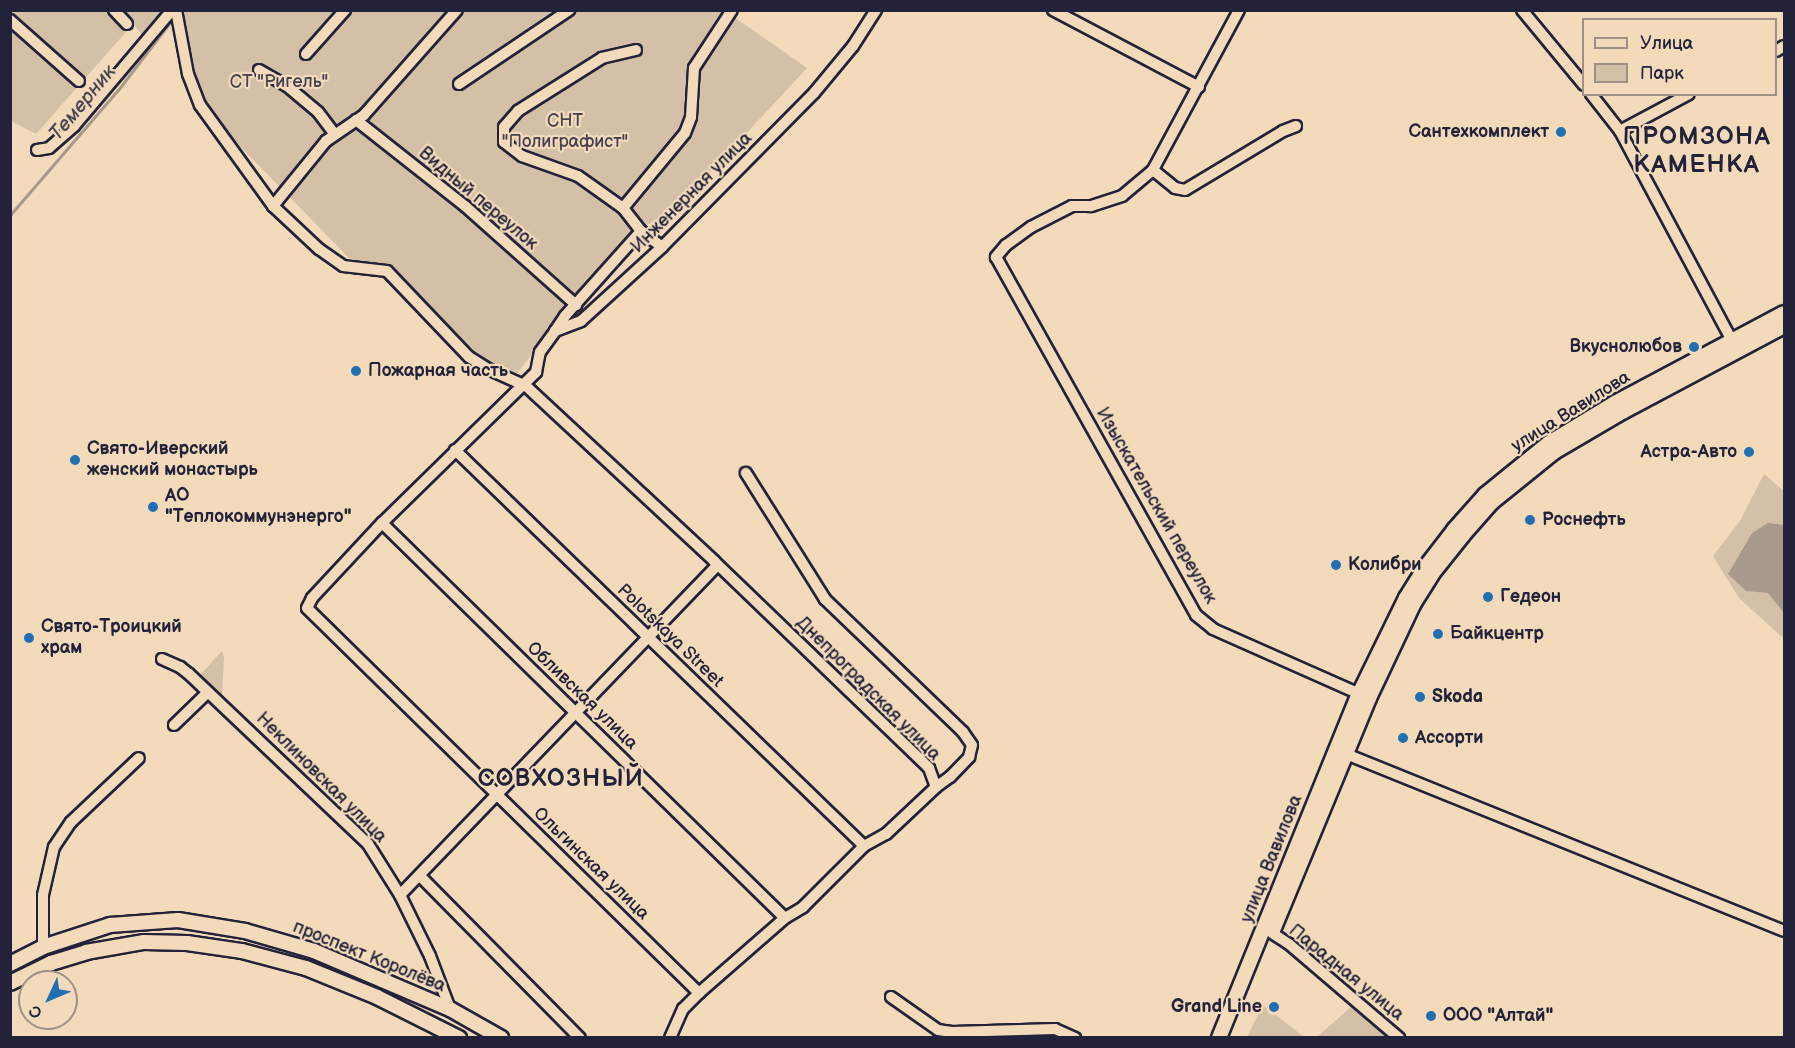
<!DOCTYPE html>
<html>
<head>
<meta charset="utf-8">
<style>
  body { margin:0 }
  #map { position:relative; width:1795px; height:1048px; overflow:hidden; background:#f2daba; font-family:"Balsamiq Sans",sans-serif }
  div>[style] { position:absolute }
  .green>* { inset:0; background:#d4bfa7 }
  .water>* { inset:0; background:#a8998d }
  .stream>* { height:3px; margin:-1.5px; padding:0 1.5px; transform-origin:1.5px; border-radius:1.5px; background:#a8998d }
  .roads { filter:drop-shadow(2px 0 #22223b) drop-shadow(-2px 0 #22223b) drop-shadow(0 2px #22223b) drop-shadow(0 -2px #22223b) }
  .minor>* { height:10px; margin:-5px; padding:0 5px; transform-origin:5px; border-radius:5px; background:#f2daba }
  .major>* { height:14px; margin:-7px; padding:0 7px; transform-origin:7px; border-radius:7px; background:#f2daba }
  .dots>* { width:16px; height:16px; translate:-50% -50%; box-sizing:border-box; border:3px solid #f2daba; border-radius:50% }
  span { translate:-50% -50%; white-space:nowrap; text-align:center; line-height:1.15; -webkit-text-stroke:4.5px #f2daba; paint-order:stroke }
  .park-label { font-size:18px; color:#464151 }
  .poi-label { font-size:18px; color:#22223b; font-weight:700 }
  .right { translate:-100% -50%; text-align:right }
  .left { translate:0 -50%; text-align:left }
  .street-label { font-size:18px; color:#22223b }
  .water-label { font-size:20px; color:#4a4654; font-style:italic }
  .district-label { font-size:24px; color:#22223b; font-weight:700; letter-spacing:1.5px }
  .frame { position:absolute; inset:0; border:12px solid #22223b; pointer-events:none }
  .legend { position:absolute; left:1582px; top:18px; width:195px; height:78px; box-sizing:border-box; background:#f2daba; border:2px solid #9f9087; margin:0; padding:8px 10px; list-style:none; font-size:18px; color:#22223b }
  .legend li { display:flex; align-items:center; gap:12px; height:30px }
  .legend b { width:30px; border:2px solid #9f9087 }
  .north { position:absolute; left:18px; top:970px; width:60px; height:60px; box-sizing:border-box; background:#f2daba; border:2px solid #9f9087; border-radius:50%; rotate:226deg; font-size:16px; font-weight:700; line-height:24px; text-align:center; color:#22223b }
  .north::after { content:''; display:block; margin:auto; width:21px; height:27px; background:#1f6fb2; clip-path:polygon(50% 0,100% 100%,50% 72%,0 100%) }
</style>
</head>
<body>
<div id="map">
  <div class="green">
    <div style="clip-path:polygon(11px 11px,165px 11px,145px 38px,133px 24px,36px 134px,11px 121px)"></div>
    <div style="clip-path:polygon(176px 11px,733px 11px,731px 15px,807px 68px,702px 181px,655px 221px,637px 230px,575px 300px,514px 377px,470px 354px,387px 271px,349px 258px,239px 145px,201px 102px,185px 62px)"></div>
    <div style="clip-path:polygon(1764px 474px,1784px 491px,1784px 639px,1739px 598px,1713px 556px,1740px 521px)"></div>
    <div style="clip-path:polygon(222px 651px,224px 657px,222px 699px,200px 675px)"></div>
    <div style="clip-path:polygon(1263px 1005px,1304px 1037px,1247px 1037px)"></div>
    <div style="clip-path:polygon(1351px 1007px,1388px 1037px,1317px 1037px)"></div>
  </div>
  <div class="water">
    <div style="clip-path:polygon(1768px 523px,1784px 525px,1784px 613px,1768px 593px,1746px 591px,1728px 574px,1752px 533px)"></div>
  </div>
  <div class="stream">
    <div style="left:10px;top:215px;width:165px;rotate:-49.2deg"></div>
    <div style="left:118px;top:90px;width:92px;rotate:-52.5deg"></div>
  </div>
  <div class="roads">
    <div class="minor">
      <div style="left:114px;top:10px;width:19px;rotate:47deg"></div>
      <div style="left:176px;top:10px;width:65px;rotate:79.4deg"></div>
      <div style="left:188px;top:74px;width:33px;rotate:69deg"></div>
      <div style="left:200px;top:105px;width:125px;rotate:54.1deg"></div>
      <div style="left:273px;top:206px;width:63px;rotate:43.1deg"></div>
      <div style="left:319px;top:249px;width:29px;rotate:35deg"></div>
      <div style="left:343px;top:266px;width:44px;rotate:6.5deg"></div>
      <div style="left:387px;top:271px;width:119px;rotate:46.4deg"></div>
      <div style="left:469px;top:357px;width:25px;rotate:32deg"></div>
      <div style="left:490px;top:370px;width:39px;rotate:24deg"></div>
      <div style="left:526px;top:386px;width:257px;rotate:42.9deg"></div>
      <div style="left:714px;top:561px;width:298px;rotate:43.9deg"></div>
      <div style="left:929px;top:768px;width:20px;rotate:70deg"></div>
      <div style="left:1053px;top:10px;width:165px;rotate:27.8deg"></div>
      <div style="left:1239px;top:10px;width:182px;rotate:118.3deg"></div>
      <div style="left:1153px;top:170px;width:40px;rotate:140deg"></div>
      <div style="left:1122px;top:196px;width:33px;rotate:162deg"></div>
      <div style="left:1091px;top:206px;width:19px;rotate:180deg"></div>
      <div style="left:1072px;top:206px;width:46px;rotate:152.9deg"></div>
      <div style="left:1031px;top:227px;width:31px;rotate:144deg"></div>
      <div style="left:1006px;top:245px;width:16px;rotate:130deg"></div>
      <div style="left:996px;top:257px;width:410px;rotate:60.8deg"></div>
      <div style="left:1196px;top:615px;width:22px;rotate:39deg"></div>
      <div style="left:1213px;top:629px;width:165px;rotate:23.9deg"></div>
      <div style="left:1522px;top:10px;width:97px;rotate:50.4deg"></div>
      <div style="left:10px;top:20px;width:92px;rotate:41.5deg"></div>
      <div style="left:636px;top:50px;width:35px;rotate:167deg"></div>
      <div style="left:602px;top:58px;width:99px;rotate:147.8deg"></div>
      <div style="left:518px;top:111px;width:21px;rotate:131deg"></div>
      <div style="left:504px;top:127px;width:15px;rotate:90deg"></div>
      <div style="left:504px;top:142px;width:23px;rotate:38deg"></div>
      <div style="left:522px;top:156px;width:59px;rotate:19.7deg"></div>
      <div style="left:578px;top:176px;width:55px;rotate:35.4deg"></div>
      <div style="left:623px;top:208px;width:29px;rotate:52deg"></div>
      <div style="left:641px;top:231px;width:26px;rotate:37deg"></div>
      <div style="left:1776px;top:51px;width:9px;rotate:-32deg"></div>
      <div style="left:306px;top:54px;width:59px;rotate:-48.4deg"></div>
      <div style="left:259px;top:70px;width:32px;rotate:30deg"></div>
      <div style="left:287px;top:86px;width:40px;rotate:40deg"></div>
      <div style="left:318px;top:112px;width:26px;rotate:53deg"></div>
      <div style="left:459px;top:84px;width:133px;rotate:-33.9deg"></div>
      <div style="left:1591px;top:94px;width:47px;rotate:51.9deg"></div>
      <div style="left:1620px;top:131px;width:244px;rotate:61.9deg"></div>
      <div style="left:356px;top:120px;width:139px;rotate:38.3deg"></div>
      <div style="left:465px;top:206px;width:149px;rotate:41.7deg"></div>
      <div style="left:1620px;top:131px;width:78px;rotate:-28.2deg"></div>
      <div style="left:37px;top:150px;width:12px;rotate:-9deg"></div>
      <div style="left:49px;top:148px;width:33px;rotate:-41deg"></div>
      <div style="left:74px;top:126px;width:152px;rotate:-49.8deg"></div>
      <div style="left:1153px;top:170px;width:28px;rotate:39deg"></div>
      <div style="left:1175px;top:188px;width:10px;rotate:11deg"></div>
      <div style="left:1185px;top:190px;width:114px;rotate:-31deg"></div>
      <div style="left:1283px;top:131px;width:14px;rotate:-21deg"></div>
      <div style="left:273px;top:206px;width:84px;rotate:-50.8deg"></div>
      <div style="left:326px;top:141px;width:46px;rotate:-34.4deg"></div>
      <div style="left:364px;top:115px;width:140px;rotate:-48.5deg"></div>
      <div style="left:623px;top:208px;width:97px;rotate:-50.4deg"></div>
      <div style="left:685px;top:133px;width:17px;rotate:-69deg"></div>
      <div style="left:691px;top:117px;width:49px;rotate:-86.5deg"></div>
      <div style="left:694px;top:68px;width:69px;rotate:-56.8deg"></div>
      <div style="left:555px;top:331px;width:18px;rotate:-56deg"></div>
      <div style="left:565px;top:316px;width:114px;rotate:-48.2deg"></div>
      <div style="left:455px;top:450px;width:569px;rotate:44.07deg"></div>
      <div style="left:382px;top:523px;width:564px;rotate:44.43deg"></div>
      <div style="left:162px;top:659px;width:20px;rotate:24deg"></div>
      <div style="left:180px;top:667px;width:11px;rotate:38deg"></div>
      <div style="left:189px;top:674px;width:247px;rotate:43.5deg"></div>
      <div style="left:368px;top:844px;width:60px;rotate:57.9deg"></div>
      <div style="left:400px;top:895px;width:68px;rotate:63.8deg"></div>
      <div style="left:430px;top:956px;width:57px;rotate:69.3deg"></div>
      <div style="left:174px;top:725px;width:47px;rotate:-44.1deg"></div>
      <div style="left:1346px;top:754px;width:472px;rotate:22deg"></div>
      <div style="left:420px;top:876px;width:228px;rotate:45.4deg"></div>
      <div style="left:400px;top:895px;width:458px;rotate:-46.1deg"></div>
      <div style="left:1272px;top:933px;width:20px;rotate:33deg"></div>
      <div style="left:1289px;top:944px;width:145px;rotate:40.5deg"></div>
      <div style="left:43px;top:947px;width:52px;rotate:-90deg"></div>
      <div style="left:43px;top:895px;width:49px;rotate:-77.1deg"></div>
      <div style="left:54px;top:847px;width:30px;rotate:-56deg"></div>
      <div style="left:71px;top:822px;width:93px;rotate:-43.3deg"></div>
      <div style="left:699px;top:993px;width:549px;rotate:-135.52deg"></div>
      <div style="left:307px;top:608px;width:11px;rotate:-63deg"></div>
      <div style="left:312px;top:598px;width:103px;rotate:-47deg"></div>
      <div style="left:382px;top:523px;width:216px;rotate:-44.4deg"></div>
      <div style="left:536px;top:372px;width:20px;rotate:-79deg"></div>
      <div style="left:540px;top:352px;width:26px;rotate:-54deg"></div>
      <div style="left:555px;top:331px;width:28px;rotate:-21deg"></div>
      <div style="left:581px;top:321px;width:110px;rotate:-42.4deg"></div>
      <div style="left:662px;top:247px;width:216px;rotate:-45.4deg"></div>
      <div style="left:814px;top:93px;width:61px;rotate:-50.3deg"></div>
      <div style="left:853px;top:46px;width:43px;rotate:-57.4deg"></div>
      <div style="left:891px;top:997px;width:57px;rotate:35.1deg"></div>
      <div style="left:938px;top:1030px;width:14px;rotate:8deg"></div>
      <div style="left:952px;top:1032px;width:103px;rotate:-1.7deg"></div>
      <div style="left:1055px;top:1029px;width:22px;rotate:24deg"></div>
      <div style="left:670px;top:1038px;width:32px;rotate:-66deg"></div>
      <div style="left:683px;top:1009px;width:23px;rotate:-45deg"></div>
      <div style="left:699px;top:993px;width:114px;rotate:-41.1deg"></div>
      <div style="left:785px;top:918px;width:21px;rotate:-31deg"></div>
      <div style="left:803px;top:907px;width:86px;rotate:-45deg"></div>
      <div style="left:864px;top:846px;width:25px;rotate:-29deg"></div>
      <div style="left:886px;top:834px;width:69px;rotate:-43.2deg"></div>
      <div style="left:936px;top:787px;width:17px;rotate:-36deg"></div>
      <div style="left:950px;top:777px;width:28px;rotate:-46deg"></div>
      <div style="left:969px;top:757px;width:12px;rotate:-76deg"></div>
      <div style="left:972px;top:745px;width:16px;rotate:-125deg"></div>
      <div style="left:963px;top:732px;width:192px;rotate:-136.1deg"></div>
      <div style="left:825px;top:599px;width:149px;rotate:-122.1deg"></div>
    </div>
    <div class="major">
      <div style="left:1273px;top:930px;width:251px;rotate:-67.5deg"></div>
      <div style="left:1369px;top:698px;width:105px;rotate:-64.7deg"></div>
      <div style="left:1414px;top:603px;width:34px;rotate:-58deg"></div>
      <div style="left:1432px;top:574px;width:50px;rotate:-51.5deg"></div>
      <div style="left:1463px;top:535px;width:44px;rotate:-48.7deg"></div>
      <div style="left:1492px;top:502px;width:80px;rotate:-38.9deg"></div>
      <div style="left:1554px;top:452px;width:81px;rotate:-30.4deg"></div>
      <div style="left:1624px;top:411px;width:181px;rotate:-28deg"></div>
      <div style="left:10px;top:964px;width:37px;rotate:-27deg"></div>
      <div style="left:43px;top:947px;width:71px;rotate:-18.2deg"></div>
      <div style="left:110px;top:925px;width:68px;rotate:-4.2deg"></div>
      <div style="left:178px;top:920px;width:68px;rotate:9.3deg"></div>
      <div style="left:245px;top:931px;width:72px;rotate:16.2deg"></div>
      <div style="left:314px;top:951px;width:148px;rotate:23.1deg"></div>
      <div style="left:450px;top:1009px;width:59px;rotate:29.6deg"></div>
      <div style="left:10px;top:983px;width:46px;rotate:-26deg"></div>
      <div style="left:51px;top:963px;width:37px;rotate:-17deg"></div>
      <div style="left:86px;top:952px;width:59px;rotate:-9.8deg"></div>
      <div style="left:144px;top:942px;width:43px;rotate:1.3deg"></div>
      <div style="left:187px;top:943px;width:56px;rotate:8.3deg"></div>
      <div style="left:242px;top:951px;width:66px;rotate:14.9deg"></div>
      <div style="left:306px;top:968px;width:77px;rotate:22.2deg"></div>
      <div style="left:377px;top:997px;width:92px;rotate:26.6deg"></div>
      <div style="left:1219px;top:1038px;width:371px;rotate:-67.9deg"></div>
      <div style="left:1359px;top:694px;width:107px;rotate:-63.9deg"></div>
      <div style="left:1406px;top:598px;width:34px;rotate:-58deg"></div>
      <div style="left:1424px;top:569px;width:49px;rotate:-52.4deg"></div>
      <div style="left:1454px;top:530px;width:47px;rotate:-48.5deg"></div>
      <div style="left:1485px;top:495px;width:82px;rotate:-39.1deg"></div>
      <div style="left:1549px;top:443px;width:77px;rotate:-31.2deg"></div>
      <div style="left:1615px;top:403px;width:191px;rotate:-28deg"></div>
    </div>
  </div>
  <div class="dots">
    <div style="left:1561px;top:132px;background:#1f6fb2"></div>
    <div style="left:1694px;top:347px;background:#1f6fb2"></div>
    <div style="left:356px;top:371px;background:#1f6fb2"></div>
    <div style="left:1749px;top:452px;background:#1f6fb2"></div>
    <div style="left:75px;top:460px;background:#1f6fb2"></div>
    <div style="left:153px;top:507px;background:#1f6fb2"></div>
    <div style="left:1530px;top:520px;background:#1f6fb2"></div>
    <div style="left:1336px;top:565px;background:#1f6fb2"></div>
    <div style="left:1488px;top:597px;background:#1f6fb2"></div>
    <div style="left:1438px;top:634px;background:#1f6fb2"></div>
    <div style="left:29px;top:638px;background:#1f6fb2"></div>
    <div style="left:1420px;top:697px;background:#1f6fb2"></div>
    <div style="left:1403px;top:738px;background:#1f6fb2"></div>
    <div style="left:1274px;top:1007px;background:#1f6fb2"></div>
    <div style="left:1431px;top:1016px;background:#1f6fb2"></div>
  </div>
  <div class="park-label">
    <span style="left:279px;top:82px">СТ "Ригель"</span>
    <span style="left:565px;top:132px">СНТ<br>"Полиграфист"</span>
  </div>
  <div class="poi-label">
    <span class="right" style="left:1549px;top:132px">Сантехкомплект</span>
    <span class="right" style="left:1682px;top:347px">Вкуснолюбов</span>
    <span class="left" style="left:368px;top:371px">Пожарная часть</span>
    <span class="left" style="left:87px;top:460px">Свято-Иверский<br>женский монастырь</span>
    <span class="right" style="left:1737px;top:452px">Астра-Авто</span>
    <span class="left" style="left:165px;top:507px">АО<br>"Теплокоммунэнерго"</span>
    <span class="left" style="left:1542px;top:520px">Роснефть</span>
    <span class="left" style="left:1348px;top:565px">Колибри</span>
    <span class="left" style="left:1500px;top:597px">Гедеон</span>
    <span class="left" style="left:41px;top:638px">Свято-Троицкий<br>храм</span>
    <span class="left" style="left:1450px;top:634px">Байкцентр</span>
    <span class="left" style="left:1432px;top:697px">Skoda</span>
    <span class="left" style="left:1415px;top:738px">Ассорти</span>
    <span class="right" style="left:1262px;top:1007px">Grand Line</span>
    <span class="left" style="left:1443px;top:1016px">ООО "Алтай"</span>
  </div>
  <div class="street-label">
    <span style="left:692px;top:193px;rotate:-45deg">Инженерная улица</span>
    <span style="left:478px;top:199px;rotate:40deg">Видный переулок</span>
    <span style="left:1571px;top:412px;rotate:-32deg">улица Вавилова</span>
    <span style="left:1156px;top:506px;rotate:60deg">Изыскательский переулок</span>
    <span style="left:670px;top:636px;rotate:44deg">Polotskaya Street</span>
    <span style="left:868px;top:689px;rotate:45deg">Днепроградская улица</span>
    <span style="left:582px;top:696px;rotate:44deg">Обливская улица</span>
    <span style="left:321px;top:778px;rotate:45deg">Неклиновская улица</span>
    <span style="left:1272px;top:859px;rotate:-68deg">улица Вавилова</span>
    <span style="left:591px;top:864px;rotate:44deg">Ольгинская улица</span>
    <span style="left:369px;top:957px;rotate:22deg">проспект Королёва</span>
    <span style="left:1346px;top:973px;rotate:39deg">Парадная улица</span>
  </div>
  <div class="water-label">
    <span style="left:83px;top:103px;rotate:-50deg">Темерник</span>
  </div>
  <div class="district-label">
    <span style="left:1697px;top:151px">ПРОМЗОНА<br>КАМЕНКА</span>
    <span style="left:561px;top:779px">СОВХОЗНЫЙ</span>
  </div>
  <div class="frame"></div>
  <ul class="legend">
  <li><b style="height:8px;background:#f2daba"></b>Улица</li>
  <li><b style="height:16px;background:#d4bfa7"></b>Парк</li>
  </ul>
  <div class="north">С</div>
</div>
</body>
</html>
